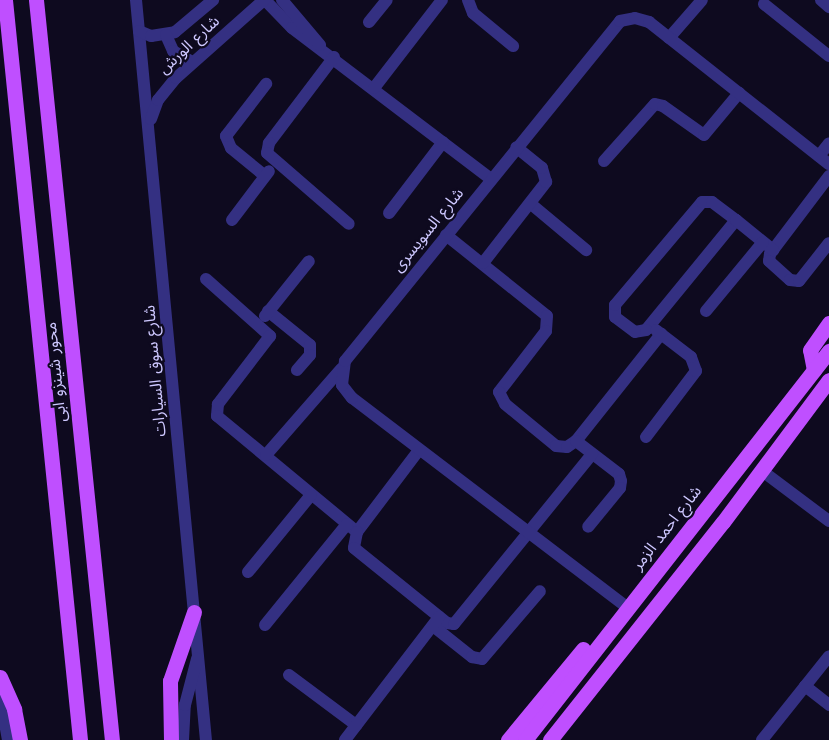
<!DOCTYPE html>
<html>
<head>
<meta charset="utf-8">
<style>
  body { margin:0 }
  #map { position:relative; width:829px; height:740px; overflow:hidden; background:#0e0a1f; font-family:"Work Sans","Noto Sans Arabic",sans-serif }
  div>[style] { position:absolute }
  .minor>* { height:12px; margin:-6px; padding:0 6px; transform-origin:6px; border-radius:6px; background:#343082 }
  .major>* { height:15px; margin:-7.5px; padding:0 7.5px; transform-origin:7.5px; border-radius:7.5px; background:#bf4fff }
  span { translate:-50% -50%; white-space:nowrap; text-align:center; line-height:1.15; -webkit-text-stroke:4.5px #0e0a1f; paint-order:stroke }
  .street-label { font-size:16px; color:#cec8ff }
</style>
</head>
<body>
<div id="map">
  <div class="minor">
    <div style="left:136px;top:0;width:743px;rotate:84.6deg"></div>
    <div style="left:265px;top:0;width:39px;rotate:46deg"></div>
    <div style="left:292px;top:28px;width:250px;rotate:37.2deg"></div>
    <div style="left:282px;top:0;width:59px;rotate:49.8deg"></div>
    <div style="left:468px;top:0;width:14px;rotate:69deg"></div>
    <div style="left:473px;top:13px;width:52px;rotate:39.5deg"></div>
    <div style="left:821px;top:0;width:11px;rotate:41deg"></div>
    <div style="left:764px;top:4px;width:83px;rotate:38.7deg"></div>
    <div style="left:369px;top:22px;width:28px;rotate:-51deg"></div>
    <div style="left:139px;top:31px;width:13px;rotate:23deg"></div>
    <div style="left:151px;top:36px;width:24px;rotate:-9deg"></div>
    <div style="left:175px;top:32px;width:50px;rotate:-40.1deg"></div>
    <div style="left:166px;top:35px;width:17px;rotate:66deg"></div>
    <div style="left:173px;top:51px;width:22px;rotate:30deg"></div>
    <div style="left:669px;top:38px;width:50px;rotate:-49deg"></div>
    <div style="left:334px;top:57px;width:108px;rotate:127.1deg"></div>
    <div style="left:269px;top:143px;width:10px;rotate:101deg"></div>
    <div style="left:267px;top:153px;width:108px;rotate:40.9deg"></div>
    <div style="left:374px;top:88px;width:111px;rotate:-52.3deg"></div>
    <div style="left:151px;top:119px;width:20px;rotate:-70deg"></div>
    <div style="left:158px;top:100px;width:28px;rotate:-51deg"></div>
    <div style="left:176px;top:78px;width:118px;rotate:-41.6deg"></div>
    <div style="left:819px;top:156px;width:16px;rotate:-52deg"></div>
    <div style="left:604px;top:161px;width:76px;rotate:-48.2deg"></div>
    <div style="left:655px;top:104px;width:8px;rotate:14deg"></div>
    <div style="left:663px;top:106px;width:50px;rotate:35.3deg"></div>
    <div style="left:704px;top:135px;width:55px;rotate:-50.2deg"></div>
    <div style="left:265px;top:176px;width:44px;rotate:-140.5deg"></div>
    <div style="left:231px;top:148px;width:13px;rotate:-113deg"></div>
    <div style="left:226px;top:136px;width:66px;rotate:-52.4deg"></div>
    <div style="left:829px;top:176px;width:98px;rotate:127.1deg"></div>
    <div style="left:770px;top:254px;width:7px;rotate:98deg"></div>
    <div style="left:769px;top:261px;width:28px;rotate:42deg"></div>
    <div style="left:790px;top:280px;width:9px;rotate:6deg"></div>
    <div style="left:799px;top:281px;width:48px;rotate:-51.7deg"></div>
    <div style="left:531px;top:204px;width:72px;rotate:39.9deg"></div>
    <div style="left:389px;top:213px;width:89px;rotate:-52.7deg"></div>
    <div style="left:232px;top:220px;width:61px;rotate:-52.9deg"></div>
    <div style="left:736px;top:220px;width:142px;rotate:129.3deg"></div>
    <div style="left:646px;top:330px;width:11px;rotate:170deg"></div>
    <div style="left:635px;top:332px;width:25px;rotate:-143deg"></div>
    <div style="left:615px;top:317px;width:12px;rotate:-90deg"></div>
    <div style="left:615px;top:305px;width:135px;rotate:-49.8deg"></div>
    <div style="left:702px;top:202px;width:10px"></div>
    <div style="left:712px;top:202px;width:30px;rotate:37deg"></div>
    <div style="left:736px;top:220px;width:48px;rotate:39deg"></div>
    <div style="left:446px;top:235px;width:129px;rotate:38.7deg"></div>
    <div style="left:547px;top:316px;width:15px;rotate:94deg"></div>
    <div style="left:546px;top:331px;width:77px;rotate:127.6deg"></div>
    <div style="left:499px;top:392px;width:13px;rotate:63deg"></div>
    <div style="left:505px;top:404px;width:66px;rotate:39.5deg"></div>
    <div style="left:556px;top:446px;width:11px;rotate:5deg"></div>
    <div style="left:567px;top:447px;width:11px;rotate:-34deg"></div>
    <div style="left:576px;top:441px;width:137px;rotate:-51.5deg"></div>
    <div style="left:483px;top:263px;width:103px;rotate:-52.1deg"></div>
    <div style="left:546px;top:182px;width:15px;rotate:-106deg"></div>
    <div style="left:542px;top:168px;width:33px;rotate:-141deg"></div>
    <div style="left:206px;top:279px;width:86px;rotate:41.7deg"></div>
    <div style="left:270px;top:336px;width:86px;rotate:127.4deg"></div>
    <div style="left:218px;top:404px;width:12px;rotate:95deg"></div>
    <div style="left:217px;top:416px;width:182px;rotate:39.6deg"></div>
    <div style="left:268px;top:311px;width:54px;rotate:39deg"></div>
    <div style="left:310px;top:345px;width:10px;rotate:90deg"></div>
    <div style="left:310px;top:355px;width:20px;rotate:131deg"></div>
    <div style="left:706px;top:311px;width:89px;rotate:-50.4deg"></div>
    <div style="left:265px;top:316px;width:70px;rotate:-51.3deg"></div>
    <div style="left:646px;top:437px;width:83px;rotate:-52.9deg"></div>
    <div style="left:696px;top:371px;width:15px;rotate:-110deg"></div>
    <div style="left:691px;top:357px;width:44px;rotate:-142.4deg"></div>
    <div style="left:576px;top:441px;width:54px;rotate:37.5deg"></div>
    <div style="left:619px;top:474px;width:7px;rotate:74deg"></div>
    <div style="left:621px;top:481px;width:7px;rotate:98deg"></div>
    <div style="left:620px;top:488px;width:50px;rotate:129.4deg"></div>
    <div style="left:419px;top:450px;width:103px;rotate:127.1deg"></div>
    <div style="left:357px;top:532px;width:16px;rotate:101deg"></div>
    <div style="left:354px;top:548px;width:119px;rotate:38.9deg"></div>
    <div style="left:447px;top:623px;width:7px;rotate:8deg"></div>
    <div style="left:454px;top:624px;width:219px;rotate:-50.9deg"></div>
    <div style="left:266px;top:455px;width:114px;rotate:-48.9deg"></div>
    <div style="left:761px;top:470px;width:85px;rotate:36.9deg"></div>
    <div style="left:248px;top:572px;width:99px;rotate:-50.7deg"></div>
    <div style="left:628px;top:608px;width:347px;rotate:-142.7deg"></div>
    <div style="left:352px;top:398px;width:16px;rotate:-128deg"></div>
    <div style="left:342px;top:385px;width:24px;rotate:-83deg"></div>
    <div style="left:345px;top:361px;width:437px;rotate:-51deg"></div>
    <div style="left:620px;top:21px;width:15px;rotate:-11deg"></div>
    <div style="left:635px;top:18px;width:15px;rotate:16deg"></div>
    <div style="left:649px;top:22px;width:229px;rotate:38.3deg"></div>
    <div style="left:265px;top:625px;width:130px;rotate:-50.9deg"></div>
    <div style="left:433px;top:626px;width:50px;rotate:38.5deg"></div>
    <div style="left:472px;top:657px;width:10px;rotate:11deg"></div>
    <div style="left:482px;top:659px;width:89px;rotate:-49.5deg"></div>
    <div style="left:289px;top:675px;width:84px;rotate:36.7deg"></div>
    <div style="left:805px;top:686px;width:31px;rotate:38deg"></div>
    <div style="left:0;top:696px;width:45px;rotate:79.7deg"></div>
    <div style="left:183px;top:740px;width:35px;rotate:-87deg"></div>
    <div style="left:185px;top:705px;width:48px;rotate:-75.4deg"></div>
    <div style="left:345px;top:740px;width:155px;rotate:-52.6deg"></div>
    <div style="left:762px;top:740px;width:107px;rotate:-51.4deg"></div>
  </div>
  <div class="major">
    <div style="left:5px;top:0;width:744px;rotate:84.21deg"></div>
    <div style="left:36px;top:0;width:744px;rotate:84.14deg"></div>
    <div style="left:814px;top:370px;width:20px;rotate:-101deg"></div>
    <div style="left:810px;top:350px;width:33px;rotate:-55deg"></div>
    <div style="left:0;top:677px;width:35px;rotate:66deg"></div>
    <div style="left:14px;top:709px;width:32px;rotate:79deg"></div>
    <div style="left:171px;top:740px;width:59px;rotate:-91deg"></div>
    <div style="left:170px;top:681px;width:73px;rotate:-70.8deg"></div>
    <div style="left:508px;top:740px;width:118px;rotate:-50.5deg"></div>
    <div style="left:525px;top:740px;width:494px;rotate:-52deg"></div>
    <div style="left:550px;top:740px;width:278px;rotate:-51.6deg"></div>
    <div style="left:723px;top:522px;width:177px;rotate:-53.3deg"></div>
  </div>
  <div class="street-label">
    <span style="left:189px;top:45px;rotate:-43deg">شارع الورش</span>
    <span style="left:428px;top:230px;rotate:-51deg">شارع السويسرى</span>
    <span style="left:155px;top:371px;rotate:-95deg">شارع سوق السيارات</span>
    <span style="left:56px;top:372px;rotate:-96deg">محور شينزو ابى</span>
    <span style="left:667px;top:528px;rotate:-52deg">شارع احمد الزمر</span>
  </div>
</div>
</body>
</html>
